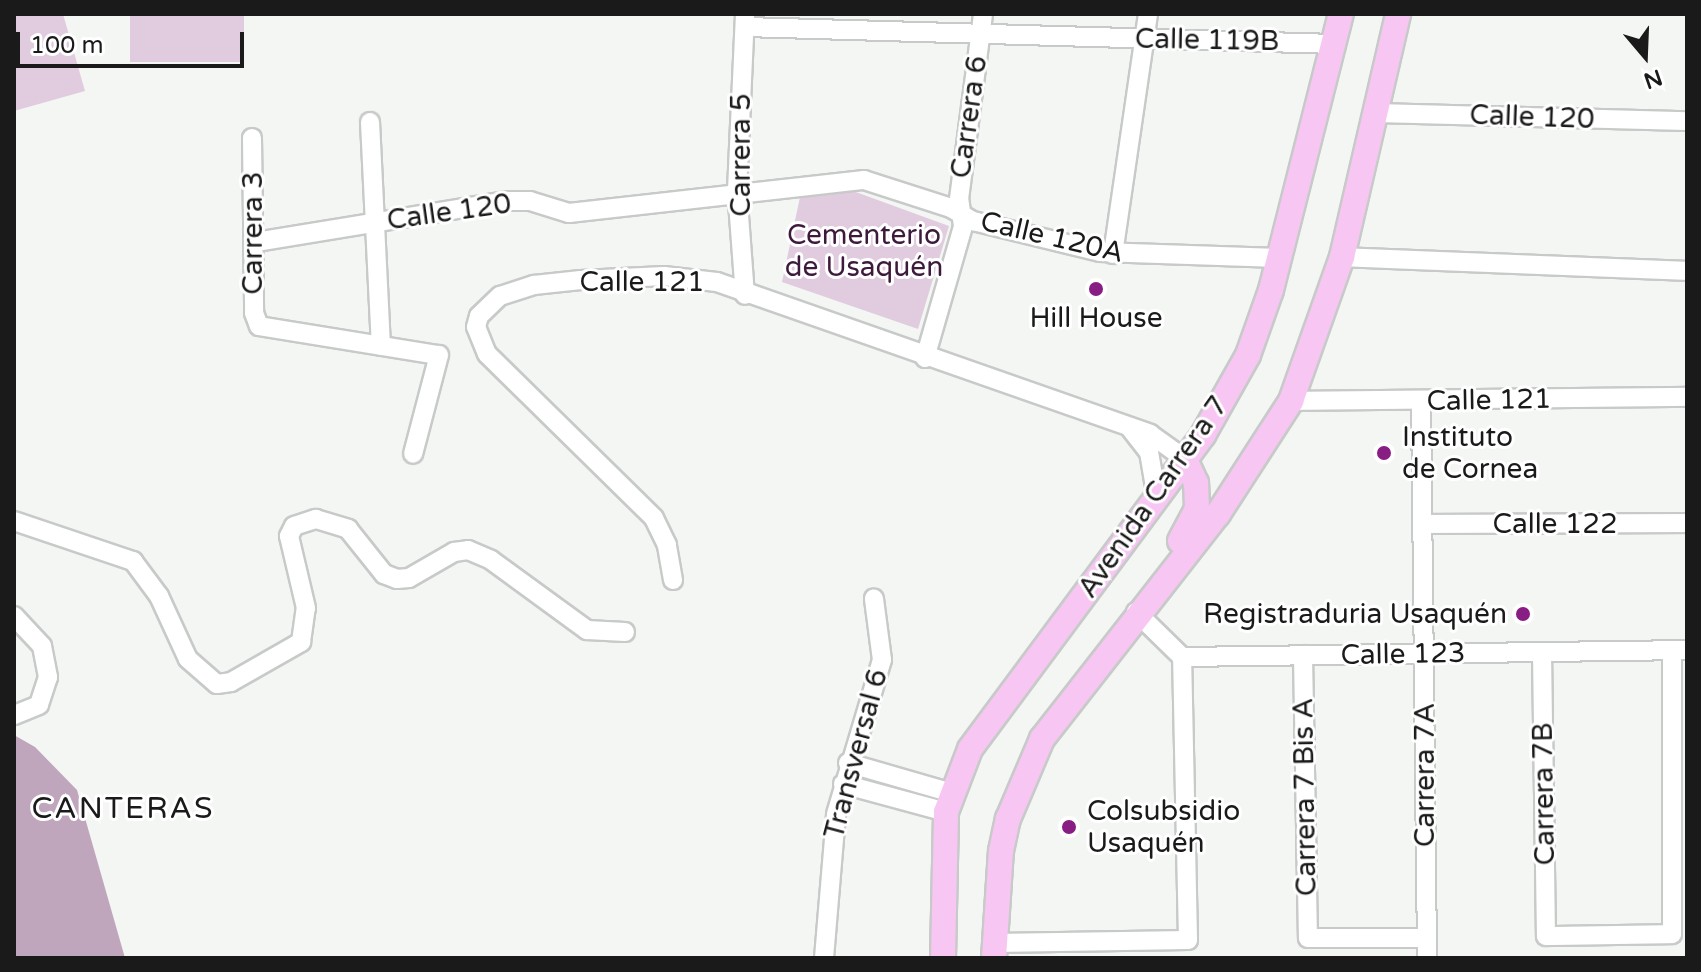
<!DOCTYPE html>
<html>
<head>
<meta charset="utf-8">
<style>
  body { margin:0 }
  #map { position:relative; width:1701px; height:972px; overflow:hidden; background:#f3f6f3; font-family:"Varela Round",sans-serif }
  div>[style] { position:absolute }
  .green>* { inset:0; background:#e1ccdf; transform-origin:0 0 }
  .forest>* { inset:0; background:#c0a6bd }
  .roads { filter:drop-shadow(2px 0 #c7cac8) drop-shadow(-2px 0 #c7cac8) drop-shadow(0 2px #c7cac8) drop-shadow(0 -2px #c7cac8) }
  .minor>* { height:18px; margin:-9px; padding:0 9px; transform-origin:9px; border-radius:9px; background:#fff }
  .major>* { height:24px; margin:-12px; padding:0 12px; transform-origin:12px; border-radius:12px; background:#f7c6f3 }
  .dots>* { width:22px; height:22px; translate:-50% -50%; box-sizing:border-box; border:4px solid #fff; border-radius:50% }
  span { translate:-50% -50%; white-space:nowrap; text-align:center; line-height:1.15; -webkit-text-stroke:6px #fff; paint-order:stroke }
  .street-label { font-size:28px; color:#191a19 }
  .park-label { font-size:28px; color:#3d1a3b }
  .poi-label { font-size:28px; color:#191a19 }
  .left { translate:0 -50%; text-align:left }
  .right { translate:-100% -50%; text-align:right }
  .neighbourhood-label { font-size:30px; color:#191a19; letter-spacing:2px }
  .frame { position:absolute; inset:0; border:16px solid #191a19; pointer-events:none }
  .north { position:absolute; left:1605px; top:16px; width:80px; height:80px; -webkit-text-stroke:6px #fff; paint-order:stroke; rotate:161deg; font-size:22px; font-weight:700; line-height:32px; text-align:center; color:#191a19 }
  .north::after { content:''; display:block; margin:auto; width:28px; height:36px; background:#191a19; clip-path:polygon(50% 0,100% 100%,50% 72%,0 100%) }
  .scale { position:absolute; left:16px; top:32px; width:228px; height:36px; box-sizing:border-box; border:4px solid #191a19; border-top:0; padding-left:10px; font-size:24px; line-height:28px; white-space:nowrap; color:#191a19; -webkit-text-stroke:6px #fff; paint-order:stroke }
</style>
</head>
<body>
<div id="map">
  <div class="green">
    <div style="clip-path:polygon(63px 14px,85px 91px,14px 111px,14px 16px)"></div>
    <div style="left:130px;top:14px;width:114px;height:48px"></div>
    <div style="clip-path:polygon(853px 191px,949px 226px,918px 329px,782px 282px,800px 197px)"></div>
  </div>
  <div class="forest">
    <div style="clip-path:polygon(14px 735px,35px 747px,77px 790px,125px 958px,14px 958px)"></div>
  </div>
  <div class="roads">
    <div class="minor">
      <div style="left:745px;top:14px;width:175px;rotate:92.6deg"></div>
      <div style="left:737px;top:189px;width:106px;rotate:85.7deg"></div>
      <div style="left:745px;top:27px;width:589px;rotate:1.65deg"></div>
      <div style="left:1376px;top:113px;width:311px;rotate:1.5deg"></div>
      <div style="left:370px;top:122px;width:224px;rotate:87.2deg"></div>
      <div style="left:252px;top:138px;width:175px;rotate:89.3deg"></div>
      <div style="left:254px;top:313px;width:14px;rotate:69deg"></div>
      <div style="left:259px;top:326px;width:182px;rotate:9.2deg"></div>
      <div style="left:439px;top:355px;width:102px;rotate:104.7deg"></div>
      <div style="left:256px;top:242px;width:253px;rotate:-9.3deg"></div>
      <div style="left:506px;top:201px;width:24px"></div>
      <div style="left:530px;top:201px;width:41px;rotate:17.1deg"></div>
      <div style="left:569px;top:213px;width:297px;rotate:-6.4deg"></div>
      <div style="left:864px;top:180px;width:91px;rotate:17.8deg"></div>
      <div style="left:951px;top:208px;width:26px;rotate:31deg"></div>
      <div style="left:973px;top:221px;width:131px;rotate:13.7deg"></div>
      <div style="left:1100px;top:252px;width:179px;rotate:1.9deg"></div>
      <div style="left:1113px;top:254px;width:243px;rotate:-81.7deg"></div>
      <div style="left:1342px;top:257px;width:345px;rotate:2.3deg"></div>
      <div style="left:925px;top:358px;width:137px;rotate:-73.9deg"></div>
      <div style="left:963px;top:226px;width:27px;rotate:-98deg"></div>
      <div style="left:959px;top:199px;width:187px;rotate:-82.6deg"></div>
      <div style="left:1291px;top:401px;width:396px;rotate:-0.6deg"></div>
      <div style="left:1421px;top:401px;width:557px;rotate:89.38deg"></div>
      <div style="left:1130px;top:428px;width:31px;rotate:52deg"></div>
      <div style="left:1149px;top:452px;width:48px;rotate:80.3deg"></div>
      <div style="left:14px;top:521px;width:126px;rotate:18.6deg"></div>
      <div style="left:133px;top:561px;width:44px;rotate:53.4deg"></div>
      <div style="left:159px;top:596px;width:69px;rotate:65.3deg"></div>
      <div style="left:188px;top:659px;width:38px;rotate:41deg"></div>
      <div style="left:217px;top:684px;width:14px;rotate:-8deg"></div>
      <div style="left:231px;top:682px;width:81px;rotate:-29.7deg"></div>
      <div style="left:301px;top:642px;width:34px;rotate:-82deg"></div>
      <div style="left:306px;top:608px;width:74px;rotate:-103.3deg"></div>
      <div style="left:289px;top:536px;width:11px;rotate:-63deg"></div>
      <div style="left:294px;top:526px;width:23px;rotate:-18deg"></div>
      <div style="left:316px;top:519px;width:34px;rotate:17deg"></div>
      <div style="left:348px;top:529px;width:58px;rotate:51.3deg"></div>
      <div style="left:384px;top:574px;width:14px;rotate:21deg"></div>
      <div style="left:397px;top:579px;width:12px;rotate:-5deg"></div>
      <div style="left:409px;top:578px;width:52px;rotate:-30deg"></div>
      <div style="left:454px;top:552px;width:14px;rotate:-8deg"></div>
      <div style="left:468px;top:550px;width:25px;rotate:23deg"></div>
      <div style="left:491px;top:560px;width:119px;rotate:36.1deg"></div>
      <div style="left:587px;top:630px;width:38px;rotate:3deg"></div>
      <div style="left:1422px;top:524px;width:265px;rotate:-0.2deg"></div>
      <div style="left:673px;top:580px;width:36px;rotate:-100deg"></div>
      <div style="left:667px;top:545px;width:30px;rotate:-116deg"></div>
      <div style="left:654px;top:518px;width:234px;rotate:-135.5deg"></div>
      <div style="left:487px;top:354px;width:29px;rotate:-112deg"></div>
      <div style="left:476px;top:327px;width:11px;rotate:-75deg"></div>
      <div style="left:479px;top:316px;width:29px;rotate:-44deg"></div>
      <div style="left:500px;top:296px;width:36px;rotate:-18deg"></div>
      <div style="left:534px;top:285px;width:47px;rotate:-6.1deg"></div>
      <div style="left:581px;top:280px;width:83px;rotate:-2.8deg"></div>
      <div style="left:664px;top:276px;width:53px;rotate:6.5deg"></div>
      <div style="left:717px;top:282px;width:459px;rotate:19.3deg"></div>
      <div style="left:1150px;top:434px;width:43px;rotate:35.5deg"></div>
      <div style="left:1136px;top:612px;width:64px;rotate:44.4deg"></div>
      <div style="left:1182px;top:657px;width:505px;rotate:-0.79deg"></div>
      <div style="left:14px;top:616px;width:41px;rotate:47deg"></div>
      <div style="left:42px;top:646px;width:32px;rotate:79deg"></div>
      <div style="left:48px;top:677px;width:29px;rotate:108deg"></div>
      <div style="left:39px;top:705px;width:27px;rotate:158deg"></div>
      <div style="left:1542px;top:652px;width:284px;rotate:89.2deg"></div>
      <div style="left:1546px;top:936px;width:126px;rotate:-0.9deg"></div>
      <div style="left:1672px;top:934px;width:284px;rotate:-90deg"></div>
      <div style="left:1303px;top:655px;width:283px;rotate:89deg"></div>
      <div style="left:1308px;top:938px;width:119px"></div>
      <div style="left:848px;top:763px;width:108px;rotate:16.1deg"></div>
      <div style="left:843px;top:784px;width:107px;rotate:15.2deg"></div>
      <div style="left:994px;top:943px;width:194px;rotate:-0.9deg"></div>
      <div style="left:1188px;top:940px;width:283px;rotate:-91.2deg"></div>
      <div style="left:824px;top:958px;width:144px;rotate:-85.2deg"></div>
      <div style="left:836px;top:814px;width:161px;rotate:-73.4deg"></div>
      <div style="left:882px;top:660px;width:62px;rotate:-97.5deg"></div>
    </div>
    <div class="major">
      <div style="left:1180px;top:541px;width:36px;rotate:-62deg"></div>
      <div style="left:1197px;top:509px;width:26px;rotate:-92deg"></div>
      <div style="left:1196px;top:483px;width:26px;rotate:-115deg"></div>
      <div style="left:943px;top:958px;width:146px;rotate:-88.8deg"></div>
      <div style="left:946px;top:812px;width:67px;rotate:-69.1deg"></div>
      <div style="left:970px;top:749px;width:391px;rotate:-53.4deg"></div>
      <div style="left:1203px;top:435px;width:92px;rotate:-60.6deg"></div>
      <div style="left:1248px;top:355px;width:69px;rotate:-70.5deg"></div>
      <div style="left:1271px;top:290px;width:285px;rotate:-75.8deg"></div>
      <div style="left:994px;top:958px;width:107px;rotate:-86.3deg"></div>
      <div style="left:1001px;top:851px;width:33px;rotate:-78deg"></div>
      <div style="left:1008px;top:819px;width:87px;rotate:-67deg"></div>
      <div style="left:1042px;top:739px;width:286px;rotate:-52deg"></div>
      <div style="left:1218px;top:514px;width:135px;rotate:-57.1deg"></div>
      <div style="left:1291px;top:401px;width:153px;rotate:-70.5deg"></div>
      <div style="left:1342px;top:257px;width:249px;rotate:-77deg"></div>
    </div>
  </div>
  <div class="dots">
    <div style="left:1096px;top:289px;background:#881d84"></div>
    <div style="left:1384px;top:453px;background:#881d84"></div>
    <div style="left:1523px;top:614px;background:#881d84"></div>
    <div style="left:1069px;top:827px;background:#881d84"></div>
  </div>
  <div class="street-label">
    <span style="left:1207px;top:40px;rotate:1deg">Calle 119B</span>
    <span style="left:969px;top:117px;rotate:-82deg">Carrera 6</span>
    <span style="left:1532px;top:117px;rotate:2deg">Calle 120</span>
    <span style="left:741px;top:155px;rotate:-90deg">Carrera 5</span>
    <span style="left:449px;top:212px;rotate:-8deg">Calle 120</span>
    <span style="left:253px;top:233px;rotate:-90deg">Carrera 3</span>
    <span style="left:1052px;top:237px;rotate:13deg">Calle 120A</span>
    <span style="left:642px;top:282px">Calle 121</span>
    <span style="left:1489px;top:400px;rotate:-1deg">Calle 121</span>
    <span style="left:1153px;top:497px;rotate:-55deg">Avenida Carrera 7</span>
    <span style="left:1555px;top:524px">Calle 122</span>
    <span style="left:1403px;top:654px;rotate:-1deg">Calle 123</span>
    <span style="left:856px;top:754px;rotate:-75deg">Transversal 6</span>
    <span style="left:1425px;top:775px;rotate:-90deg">Carrera 7A</span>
    <span style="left:1544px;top:794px;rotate:-91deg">Carrera 7B</span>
    <span style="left:1305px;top:797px;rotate:-91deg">Carrera 7 Bis A</span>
  </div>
  <div class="park-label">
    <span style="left:864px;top:251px">Cementerio<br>de Usaquén</span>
  </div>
  <div class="poi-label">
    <span style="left:1096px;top:318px">Hill House</span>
    <span class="left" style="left:1402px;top:453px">Instituto<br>de Cornea</span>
    <span class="right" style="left:1507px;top:614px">Registraduria Usaquén</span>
    <span class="left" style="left:1087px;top:827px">Colsubsidio<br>Usaquén</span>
  </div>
  <div class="neighbourhood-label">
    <span style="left:123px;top:809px">CANTERAS</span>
  </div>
  <div class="frame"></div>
  <div class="north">N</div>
  <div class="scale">100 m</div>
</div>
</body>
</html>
